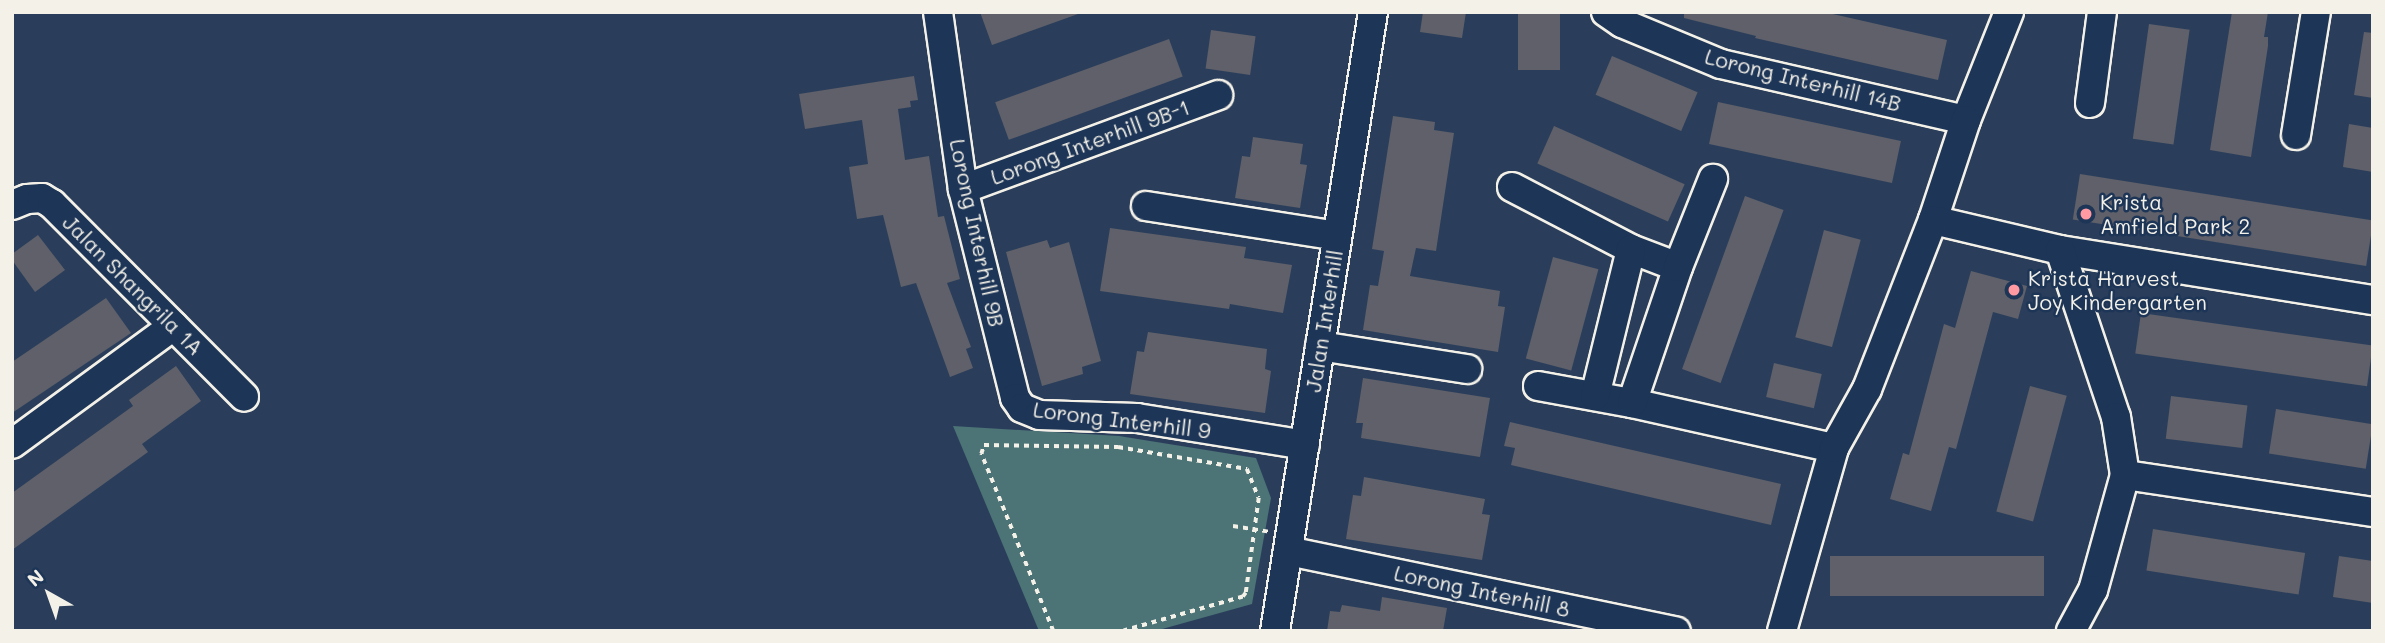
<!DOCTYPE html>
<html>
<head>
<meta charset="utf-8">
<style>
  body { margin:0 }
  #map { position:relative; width:2385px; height:643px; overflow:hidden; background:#2a3e5b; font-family:Mali,sans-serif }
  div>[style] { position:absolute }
  .green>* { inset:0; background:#4c7376 }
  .building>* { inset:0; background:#5f6069; transform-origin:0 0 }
  .path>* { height:3.5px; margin-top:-1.75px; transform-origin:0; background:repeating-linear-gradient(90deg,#f4f1e8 0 5px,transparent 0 10px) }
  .roads { filter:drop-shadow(2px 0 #f4f1e8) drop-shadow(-2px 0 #f4f1e8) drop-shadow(0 2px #f4f1e8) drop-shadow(0 -2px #f4f1e8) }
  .minor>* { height:28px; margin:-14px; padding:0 14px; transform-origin:14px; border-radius:14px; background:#1d3557 }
  .dots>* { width:19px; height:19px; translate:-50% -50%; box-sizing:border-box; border:4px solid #1d3557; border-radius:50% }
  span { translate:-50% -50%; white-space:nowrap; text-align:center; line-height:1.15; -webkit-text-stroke:5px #1d3557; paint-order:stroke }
  .street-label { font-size:21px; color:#f4f1e8 }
  .poi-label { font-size:21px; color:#f4f1e8 }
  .left { translate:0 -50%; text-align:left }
  .frame { position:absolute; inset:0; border:14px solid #f4f1e8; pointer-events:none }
  .north { position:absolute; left:14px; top:559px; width:70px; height:70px; -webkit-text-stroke:5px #1d3557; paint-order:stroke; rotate:320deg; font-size:19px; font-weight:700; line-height:28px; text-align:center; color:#f4f1e8 }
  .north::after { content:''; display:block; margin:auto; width:24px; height:32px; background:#f4f1e8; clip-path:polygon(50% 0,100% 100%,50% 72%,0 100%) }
</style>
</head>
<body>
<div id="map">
  <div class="green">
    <div style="clip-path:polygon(953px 426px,1119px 436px,1256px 458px,1271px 498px,1252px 604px,1155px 631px,1039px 631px)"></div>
  </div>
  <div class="building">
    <div style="clip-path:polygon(980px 12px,1078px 12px,1078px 14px,992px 45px)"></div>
    <div style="clip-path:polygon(1423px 12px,1466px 12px,1462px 38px,1420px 32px)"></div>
    <div style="left:1518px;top:12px;width:42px;height:58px"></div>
    <div style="clip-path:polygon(1684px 12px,1824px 12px,1947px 40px,1938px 80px,1755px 38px,1756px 36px,1684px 18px)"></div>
    <div style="clip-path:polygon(2232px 12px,2268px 12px,2264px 37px,2268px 37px,2268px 46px,2251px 157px,2210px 150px)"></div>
    <div style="left:2149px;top:24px;width:41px;height:116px;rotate:8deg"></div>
    <div style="left:1211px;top:30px;width:45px;height:39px;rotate:8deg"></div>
    <div style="clip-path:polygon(2364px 32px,2373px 33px,2373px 98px,2354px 95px)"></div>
    <div style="left:1169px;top:39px;width:40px;height:185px;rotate:70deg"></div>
    <div style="left:1612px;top:56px;width:93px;height:42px;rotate:23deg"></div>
    <div style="clip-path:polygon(914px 76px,918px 100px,910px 101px,911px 107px,898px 109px,905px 160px,929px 156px,938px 217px,944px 216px,960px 279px,947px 283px,971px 347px,966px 349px,973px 368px,950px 377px,916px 283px,901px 287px,883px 215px,857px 219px,849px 167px,868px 164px,862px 120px,805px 129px,799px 94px)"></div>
    <div style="left:1718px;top:102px;width:187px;height:43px;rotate:12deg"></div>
    <div style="clip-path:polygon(1393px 116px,1435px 122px,1434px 130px,1454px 133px,1436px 251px,1416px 248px,1410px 276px,1500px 291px,1498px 306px,1505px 307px,1498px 352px,1363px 330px,1370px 285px,1378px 286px,1384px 251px,1372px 249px)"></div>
    <div style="clip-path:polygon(2349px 124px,2373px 128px,2373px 172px,2343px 167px)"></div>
    <div style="left:1554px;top:126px;width:143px;height:41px;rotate:24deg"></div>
    <div style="clip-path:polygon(1253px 137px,1303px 144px,1300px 164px,1307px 165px,1300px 208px,1235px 198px,1242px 156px,1250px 157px)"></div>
    <div style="left:2080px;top:174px;width:297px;height:46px;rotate:9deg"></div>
    <div style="left:1745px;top:196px;width:41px;height:184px;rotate:20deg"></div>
    <div style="clip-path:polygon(1110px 228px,1246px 247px,1244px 258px,1292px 265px,1283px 313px,1230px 304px,1229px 309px,1100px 291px)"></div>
    <div style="left:1824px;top:230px;width:38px;height:111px;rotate:15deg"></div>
    <div style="clip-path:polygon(38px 235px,65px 270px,35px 292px,12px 260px,12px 254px)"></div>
    <div style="clip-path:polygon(1047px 240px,1050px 248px,1069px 242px,1101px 361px,1082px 367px,1083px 374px,1042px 386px,1006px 252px)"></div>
    <div style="left:1553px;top:257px;width:47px;height:105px;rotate:15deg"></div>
    <div style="clip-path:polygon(1971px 271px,2027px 286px,2018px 319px,1993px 312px,1956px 449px,1949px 447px,1931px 511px,1890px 499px,1903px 453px,1909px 455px,1944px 324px,1955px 328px)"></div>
    <div style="clip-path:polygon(106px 298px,131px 333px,12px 413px,12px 362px)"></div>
    <div style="left:2141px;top:313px;width:234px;height:41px;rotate:8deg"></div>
    <div style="clip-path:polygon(1148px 332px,1267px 349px,1265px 369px,1271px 371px,1265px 413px,1130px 394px,1137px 351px,1144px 352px)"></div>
    <div style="left:1774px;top:363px;width:49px;height:35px;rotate:13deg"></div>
    <div style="clip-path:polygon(176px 366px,201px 401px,142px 444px,148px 452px,12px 550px,12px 493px,133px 406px,129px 400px)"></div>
    <div style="clip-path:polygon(1363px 378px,1490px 398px,1480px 457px,1361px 438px,1363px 423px,1356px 423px)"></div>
    <div style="left:2030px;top:386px;width:38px;height:130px;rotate:15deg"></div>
    <div style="left:2171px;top:396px;width:77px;height:43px;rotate:7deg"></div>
    <div style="left:2276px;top:409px;width:98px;height:45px;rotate:9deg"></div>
    <div style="clip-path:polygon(1510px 422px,1781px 484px,1771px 525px,1511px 465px,1515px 448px,1504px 446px)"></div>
    <div style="clip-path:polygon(1364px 477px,1485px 499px,1482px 514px,1490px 515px,1482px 560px,1346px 539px,1353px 495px,1361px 496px)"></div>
    <div style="left:2153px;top:529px;width:154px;height:42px;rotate:9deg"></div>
    <div style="left:2044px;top:556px;width:40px;height:214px;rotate:90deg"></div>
    <div style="clip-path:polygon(2339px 556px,2373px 561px,2373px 603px,2333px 597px)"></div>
    <div style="clip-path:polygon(1382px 597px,1447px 608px,1443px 631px,1327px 631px,1330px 611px,1340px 612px,1342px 605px,1380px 611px)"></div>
  </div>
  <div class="path">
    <div style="left:1233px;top:526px;width:36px;rotate:9deg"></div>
    <div style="left:1053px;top:631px;width:191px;rotate:-112.1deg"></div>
    <div style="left:981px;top:454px;width:9px;rotate:-72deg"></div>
    <div style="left:984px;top:445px;width:134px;rotate:0.9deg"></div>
    <div style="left:1118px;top:447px;width:131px;rotate:9.7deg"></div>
    <div style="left:1247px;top:469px;width:31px;rotate:68deg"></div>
    <div style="left:1259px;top:498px;width:96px;rotate:97.8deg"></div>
    <div style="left:1246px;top:593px;width:5px;rotate:127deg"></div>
    <div style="left:1243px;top:597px;width:124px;rotate:164.1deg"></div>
  </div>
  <div class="roads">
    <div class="minor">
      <div style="left:938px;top:12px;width:179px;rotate:82deg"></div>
      <div style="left:963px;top:189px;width:215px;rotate:76deg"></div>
      <div style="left:1015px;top:398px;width:12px;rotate:55deg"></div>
      <div style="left:1022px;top:408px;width:18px;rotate:22deg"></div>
      <div style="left:1039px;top:415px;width:98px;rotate:1.8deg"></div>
      <div style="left:1137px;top:418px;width:170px;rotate:9.1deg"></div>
      <div style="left:1606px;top:12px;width:19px;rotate:35deg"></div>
      <div style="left:1622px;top:23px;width:107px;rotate:22.5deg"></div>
      <div style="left:1721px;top:64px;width:251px;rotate:12.9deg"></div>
      <div style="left:2009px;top:12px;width:116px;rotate:111.7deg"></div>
      <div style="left:1966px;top:120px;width:105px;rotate:108.3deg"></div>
      <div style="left:1933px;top:220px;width:130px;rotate:13.3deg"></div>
      <div style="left:2060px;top:250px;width:317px;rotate:9.1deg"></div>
      <div style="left:2090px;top:103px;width:92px;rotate:-82.5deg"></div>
      <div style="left:2296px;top:135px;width:125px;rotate:-80.8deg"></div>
      <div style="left:1512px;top:187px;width:134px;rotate:27.5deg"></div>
      <div style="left:1631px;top:249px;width:50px;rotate:21deg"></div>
      <div style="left:963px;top:189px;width:272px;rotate:-20.2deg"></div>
      <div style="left:12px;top:205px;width:16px;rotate:-22deg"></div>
      <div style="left:27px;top:199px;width:15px;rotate:-4deg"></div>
      <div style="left:42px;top:198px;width:12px;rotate:31deg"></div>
      <div style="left:52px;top:204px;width:272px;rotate:45.1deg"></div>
      <div style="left:1146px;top:206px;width:193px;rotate:8.9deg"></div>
      <div style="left:2060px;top:250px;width:176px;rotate:71.5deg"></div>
      <div style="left:2116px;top:417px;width:59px;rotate:81.2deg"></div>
      <div style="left:2125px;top:475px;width:119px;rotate:105.5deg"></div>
      <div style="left:2093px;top:590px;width:47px;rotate:118.2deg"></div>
      <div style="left:1320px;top:346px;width:149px;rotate:8.9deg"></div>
      <div style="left:1538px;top:386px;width:96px;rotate:10.3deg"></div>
      <div style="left:1632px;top:403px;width:207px;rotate:12.6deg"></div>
      <div style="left:1595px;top:396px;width:151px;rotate:-76.2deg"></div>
      <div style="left:1632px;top:403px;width:144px;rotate:-71.3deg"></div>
      <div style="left:1678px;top:267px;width:95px;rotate:-68.3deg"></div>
      <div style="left:12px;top:444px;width:200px;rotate:-36.2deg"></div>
      <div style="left:2125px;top:475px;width:251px;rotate:8.5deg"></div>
      <div style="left:1288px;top:551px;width:396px;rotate:11.7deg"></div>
      <div style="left:1275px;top:631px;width:627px;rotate:-81deg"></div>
      <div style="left:1782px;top:631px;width:190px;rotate:-74.1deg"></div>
      <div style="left:1834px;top:448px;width:68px;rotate:-60.8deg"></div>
      <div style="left:1867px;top:389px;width:181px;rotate:-68.7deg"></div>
    </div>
  </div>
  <div class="dots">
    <div style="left:2086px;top:214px;background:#ff9aa2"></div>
    <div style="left:2014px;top:290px;background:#ff9aa2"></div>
  </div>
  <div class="street-label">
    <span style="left:1803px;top:80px;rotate:14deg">Lorong Interhill 14B</span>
    <span style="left:1090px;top:142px;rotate:-20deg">Lorong Interhill 9B-1</span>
    <span style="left:977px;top:233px;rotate:78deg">Lorong Interhill 9B</span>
    <span style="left:133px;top:285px;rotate:45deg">Jalan Shangrila 1A</span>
    <span style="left:1324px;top:321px;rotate:-81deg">Jalan Interhill</span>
    <span style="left:1122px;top:420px;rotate:7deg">Lorong Interhill 9</span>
    <span style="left:1482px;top:591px;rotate:12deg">Lorong Interhill 8</span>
  </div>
  <div class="poi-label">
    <span class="left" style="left:2100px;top:214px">Krista<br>Amfield Park 2</span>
    <span class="left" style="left:2028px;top:290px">Krista Harvest<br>Joy Kindergarten</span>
  </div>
  <div class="frame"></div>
  <div class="north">N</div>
</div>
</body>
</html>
